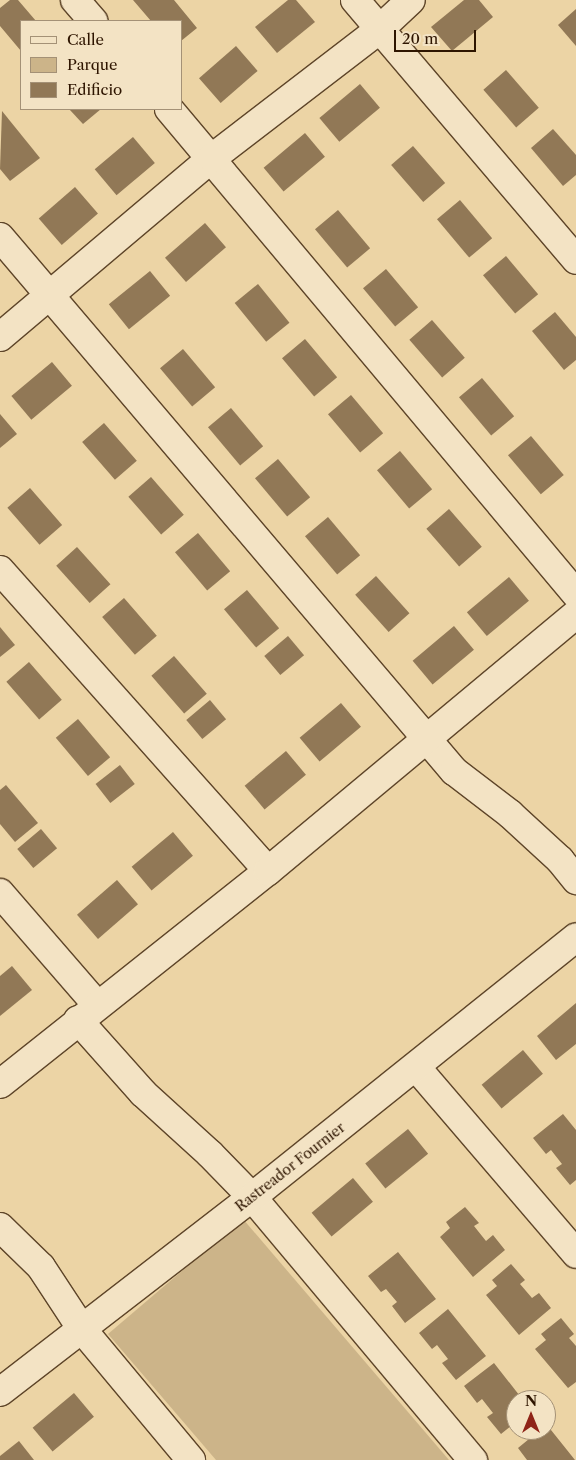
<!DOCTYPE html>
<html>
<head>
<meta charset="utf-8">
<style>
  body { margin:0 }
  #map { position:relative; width:576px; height:1460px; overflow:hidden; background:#ecd4a5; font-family:"Libre Caslon Text",serif }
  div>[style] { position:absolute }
  .green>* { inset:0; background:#ccb489 }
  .building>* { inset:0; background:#917856; transform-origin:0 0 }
  .roads { filter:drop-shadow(1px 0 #5e4529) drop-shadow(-1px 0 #5e4529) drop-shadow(0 1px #5e4529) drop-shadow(0 -1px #5e4529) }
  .minor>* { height:28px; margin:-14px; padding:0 14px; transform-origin:14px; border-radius:14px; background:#f3e3c4 }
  span { translate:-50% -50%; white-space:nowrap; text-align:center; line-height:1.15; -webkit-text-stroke:4px #f3e3c4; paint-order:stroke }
  .street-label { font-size:14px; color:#2e1500 }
  .legend { position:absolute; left:20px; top:20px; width:162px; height:90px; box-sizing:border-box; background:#f3e3c4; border:1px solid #a49176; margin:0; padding:6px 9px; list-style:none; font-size:15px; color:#2e1500 }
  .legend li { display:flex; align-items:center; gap:10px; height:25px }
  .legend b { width:25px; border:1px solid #a49176 }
  .north { position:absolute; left:506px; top:1390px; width:50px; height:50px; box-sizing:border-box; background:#f3e3c4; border:1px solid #a49176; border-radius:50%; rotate:0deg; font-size:14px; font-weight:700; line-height:20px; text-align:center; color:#2e1500 }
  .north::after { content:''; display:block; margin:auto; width:18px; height:22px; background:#8f2418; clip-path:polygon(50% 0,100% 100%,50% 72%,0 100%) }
  .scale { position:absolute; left:394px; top:30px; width:82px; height:22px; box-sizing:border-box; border:2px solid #2e1500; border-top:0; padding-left:6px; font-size:15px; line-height:18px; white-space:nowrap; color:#2e1500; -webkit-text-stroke:4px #f3e3c4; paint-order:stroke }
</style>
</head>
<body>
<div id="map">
  <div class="green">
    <div style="clip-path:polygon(243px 1219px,449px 1460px,216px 1460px,108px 1334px)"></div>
  </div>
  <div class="building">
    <div style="clip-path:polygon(10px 0,18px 0,36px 21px,21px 21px,21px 51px,0 26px,0 8px)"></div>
    <div style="clip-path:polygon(133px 0,174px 0,197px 28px,181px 41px,181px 21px,151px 21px)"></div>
    <div style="clip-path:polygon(288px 0,296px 0,315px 22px,277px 53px,255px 27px)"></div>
    <div style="clip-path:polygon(464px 0,479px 0,493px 17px,452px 51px,431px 27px)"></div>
    <div style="clip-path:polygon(576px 9px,576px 46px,558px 25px)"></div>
    <div style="left:236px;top:46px;width:33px;height:49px;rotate:49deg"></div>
    <div style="left:506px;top:70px;width:50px;height:30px;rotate:49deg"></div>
    <div style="left:360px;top:84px;width:31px;height:53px;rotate:50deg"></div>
    <div style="clip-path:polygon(69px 109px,101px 109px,83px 124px)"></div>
    <div style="clip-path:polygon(2px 111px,40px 158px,10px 181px,0 169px)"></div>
    <div style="clip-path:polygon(553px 129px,576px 155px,576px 175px,563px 186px,531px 148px)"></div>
    <div style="left:305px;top:133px;width:31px;height:54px;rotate:50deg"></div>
    <div style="left:133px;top:137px;width:34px;height:50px;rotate:50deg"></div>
    <div style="left:413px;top:146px;width:49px;height:29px;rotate:49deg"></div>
    <div style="left:75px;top:187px;width:35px;height:48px;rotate:49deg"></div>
    <div style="left:460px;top:200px;width:50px;height:30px;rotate:50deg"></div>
    <div style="left:338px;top:210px;width:50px;height:30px;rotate:50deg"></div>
    <div style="left:205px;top:223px;width:32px;height:53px;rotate:49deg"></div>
    <div style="left:506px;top:256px;width:50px;height:30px;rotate:50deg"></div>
    <div style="left:386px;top:269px;width:50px;height:30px;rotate:50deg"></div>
    <div style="left:150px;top:271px;width:32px;height:53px;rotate:51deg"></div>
    <div style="left:258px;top:284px;width:50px;height:30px;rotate:51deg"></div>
    <div style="clip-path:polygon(555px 312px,576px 337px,576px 360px,564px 370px,532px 331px)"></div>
    <div style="left:432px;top:320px;width:50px;height:30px;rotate:49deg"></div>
    <div style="left:305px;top:339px;width:50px;height:30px;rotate:50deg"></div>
    <div style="left:183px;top:349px;width:50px;height:30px;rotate:50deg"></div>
    <div style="left:52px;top:362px;width:31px;height:53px;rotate:50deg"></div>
    <div style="left:482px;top:378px;width:50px;height:30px;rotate:50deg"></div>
    <div style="left:351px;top:395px;width:50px;height:30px;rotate:50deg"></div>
    <div style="left:231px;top:408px;width:50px;height:30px;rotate:50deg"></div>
    <div style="clip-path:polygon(0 414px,17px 434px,0 448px)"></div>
    <div style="left:104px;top:423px;width:50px;height:29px;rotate:49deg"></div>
    <div style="left:531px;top:436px;width:51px;height:30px;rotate:50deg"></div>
    <div style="left:400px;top:451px;width:50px;height:30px;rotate:50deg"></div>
    <div style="left:278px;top:459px;width:50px;height:30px;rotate:50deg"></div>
    <div style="left:151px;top:477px;width:50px;height:30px;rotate:49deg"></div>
    <div style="left:30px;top:488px;width:49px;height:30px;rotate:49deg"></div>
    <div style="left:449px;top:509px;width:50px;height:30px;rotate:49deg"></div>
    <div style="left:328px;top:517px;width:50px;height:30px;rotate:50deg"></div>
    <div style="left:198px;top:533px;width:50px;height:30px;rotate:50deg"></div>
    <div style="left:77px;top:547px;width:50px;height:28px;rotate:48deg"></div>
    <div style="left:376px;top:576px;width:50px;height:28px;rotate:48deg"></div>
    <div style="left:509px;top:577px;width:31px;height:55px;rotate:50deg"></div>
    <div style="left:247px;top:590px;width:50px;height:30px;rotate:50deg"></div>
    <div style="left:124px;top:598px;width:50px;height:29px;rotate:49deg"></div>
    <div style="left:454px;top:626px;width:31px;height:54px;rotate:50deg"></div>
    <div style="clip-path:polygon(0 627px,15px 645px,0 657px)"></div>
    <div style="left:288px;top:636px;width:25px;height:31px;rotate:50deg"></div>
    <div style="left:174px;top:656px;width:50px;height:30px;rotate:49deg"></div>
    <div style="left:29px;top:662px;width:50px;height:30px;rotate:49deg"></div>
    <div style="left:210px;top:700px;width:25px;height:31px;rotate:50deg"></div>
    <div style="left:341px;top:703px;width:31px;height:54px;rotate:50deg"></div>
    <div style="left:78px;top:719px;width:50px;height:29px;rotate:50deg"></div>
    <div style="left:286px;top:751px;width:31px;height:54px;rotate:50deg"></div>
    <div style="left:120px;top:765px;width:24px;height:31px;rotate:52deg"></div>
    <div style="clip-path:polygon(6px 785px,38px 823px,15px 842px,0 824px,0 790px)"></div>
    <div style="left:41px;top:829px;width:25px;height:31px;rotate:50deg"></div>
    <div style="left:173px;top:832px;width:31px;height:54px;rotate:50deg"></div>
    <div style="left:117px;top:880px;width:32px;height:53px;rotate:49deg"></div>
    <div style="clip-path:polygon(12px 966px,32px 990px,0 1016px,0 976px)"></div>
    <div style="clip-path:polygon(576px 1003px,576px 1044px,556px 1060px,537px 1036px)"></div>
    <div style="left:523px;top:1050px;width:31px;height:54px;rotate:50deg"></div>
    <div style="clip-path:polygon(563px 1114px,576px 1130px,576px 1180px,570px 1185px,556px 1168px,562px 1164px,551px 1150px,546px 1154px,533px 1138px)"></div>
    <div style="left:408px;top:1129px;width:32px;height:55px;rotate:51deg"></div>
    <div style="left:353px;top:1178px;width:31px;height:54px;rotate:50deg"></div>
    <div style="clip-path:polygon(465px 1207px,479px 1223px,474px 1226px,486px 1241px,493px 1235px,505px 1250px,473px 1277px,440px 1237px,450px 1228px,446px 1222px)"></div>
    <div style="clip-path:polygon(398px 1252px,436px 1299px,405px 1323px,392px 1306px,397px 1302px,386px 1289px,381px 1292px,368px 1276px)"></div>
    <div style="clip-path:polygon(511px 1264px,525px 1280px,520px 1284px,532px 1298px,539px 1293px,551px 1308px,519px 1335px,486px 1295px,497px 1286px,492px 1280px)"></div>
    <div style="clip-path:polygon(448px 1309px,486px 1356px,456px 1380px,442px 1363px,448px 1359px,437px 1345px,432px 1349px,419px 1333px)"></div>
    <div style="clip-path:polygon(561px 1318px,574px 1334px,569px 1338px,576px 1346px,576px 1382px,568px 1388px,535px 1349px,546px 1340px,541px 1334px)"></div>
    <div style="clip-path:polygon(494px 1363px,523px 1400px,516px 1400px,516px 1422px,501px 1434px,487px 1417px,493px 1413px,482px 1399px,477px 1403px,464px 1386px)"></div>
    <div style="left:74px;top:1393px;width:31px;height:54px;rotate:50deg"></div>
    <div style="clip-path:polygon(547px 1425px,575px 1460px,527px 1460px,518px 1448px,540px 1430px,546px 1430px)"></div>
    <div style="clip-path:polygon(19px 1441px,34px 1460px,0 1460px,0 1456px)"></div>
  </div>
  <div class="roads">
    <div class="minor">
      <div style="left:75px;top:0;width:28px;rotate:49deg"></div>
      <div style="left:355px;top:0;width:341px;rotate:49.6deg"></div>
      <div style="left:169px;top:109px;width:633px;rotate:50deg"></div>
      <div style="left:0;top:237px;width:701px;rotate:49.63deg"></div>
      <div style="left:454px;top:771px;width:71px;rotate:37.5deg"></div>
      <div style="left:510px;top:814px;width:68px;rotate:42.6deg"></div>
      <div style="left:560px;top:860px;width:26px;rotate:51deg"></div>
      <div style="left:0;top:337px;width:277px;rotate:-40.2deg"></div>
      <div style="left:212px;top:158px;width:212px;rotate:-37.5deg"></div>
      <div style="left:380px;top:29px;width:42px;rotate:-43.1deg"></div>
      <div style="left:0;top:570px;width:403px;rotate:48.3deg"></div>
      <div style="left:0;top:893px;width:148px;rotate:49.1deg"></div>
      <div style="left:78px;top:1020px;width:98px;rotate:48.3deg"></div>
      <div style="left:143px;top:1093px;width:91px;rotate:42.3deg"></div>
      <div style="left:210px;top:1154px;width:60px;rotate:45.7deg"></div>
      <div style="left:252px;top:1197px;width:344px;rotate:50deg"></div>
      <div style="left:416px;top:1067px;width:246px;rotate:49.4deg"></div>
      <div style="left:0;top:1084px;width:342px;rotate:-38.5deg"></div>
      <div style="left:268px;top:871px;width:401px;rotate:-39.8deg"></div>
      <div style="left:0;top:1227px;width:57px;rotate:44.3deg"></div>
      <div style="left:41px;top:1267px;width:73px;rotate:56.7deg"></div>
      <div style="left:81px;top:1328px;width:172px;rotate:50.2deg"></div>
      <div style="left:0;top:1392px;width:319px;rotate:-37.7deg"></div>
      <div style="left:252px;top:1197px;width:415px;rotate:-38.7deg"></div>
    </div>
  </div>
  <div class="street-label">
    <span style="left:290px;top:1167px;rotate:-38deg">Rastreador Fournier</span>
  </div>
  <ul class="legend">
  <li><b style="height:6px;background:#f3e3c4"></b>Calle</li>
  <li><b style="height:14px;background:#ccb489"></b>Parque</li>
  <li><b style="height:14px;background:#917856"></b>Edificio</li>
  </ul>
  <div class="north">N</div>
  <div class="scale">20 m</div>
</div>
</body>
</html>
